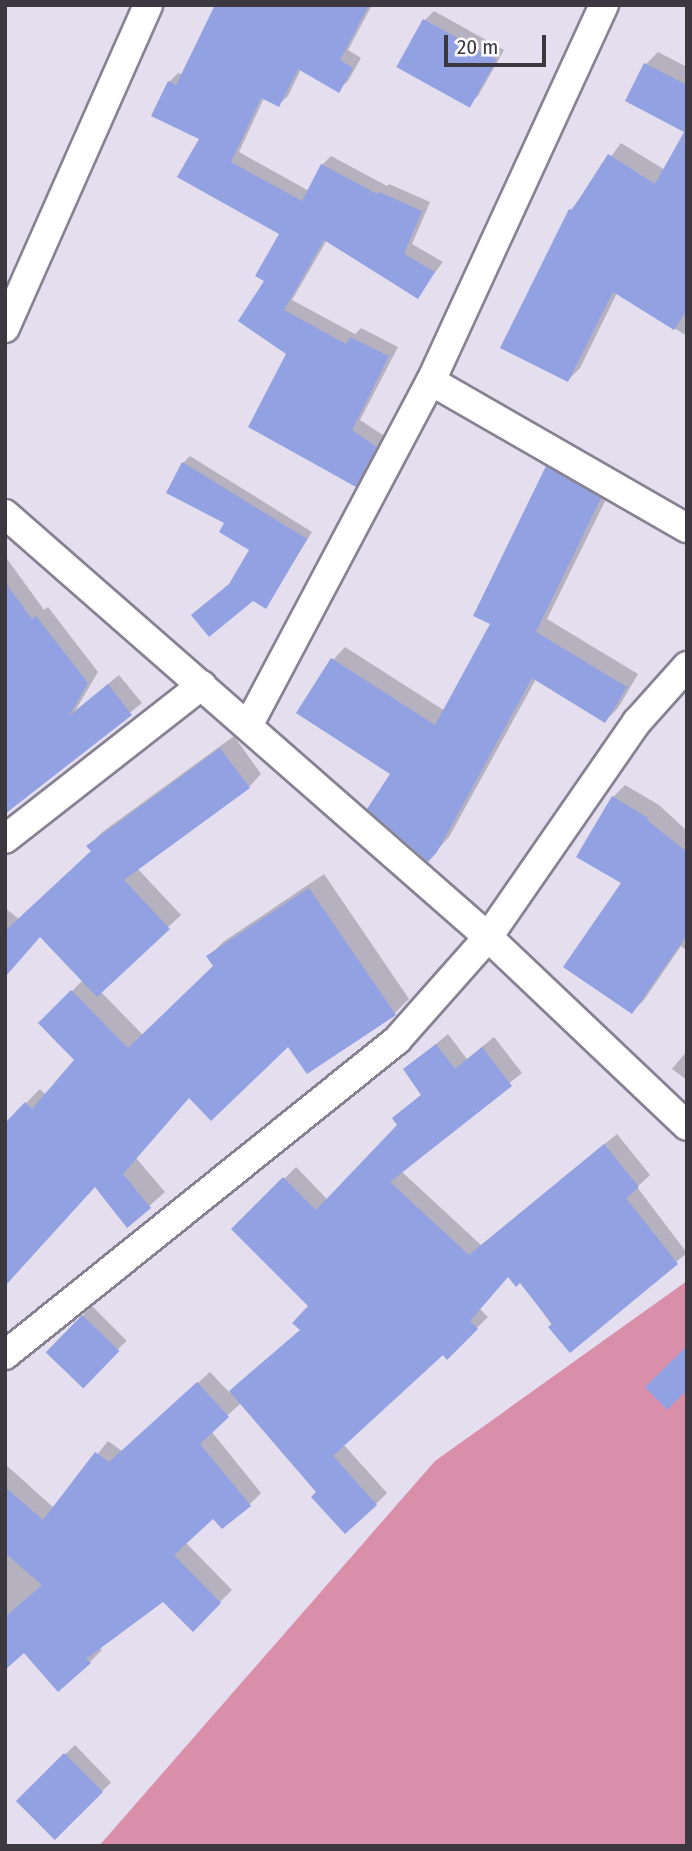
<!DOCTYPE html>
<html>
<head>
<meta charset="utf-8">
<style>
  body { margin:0 }
  #map { position:relative; width:692px; height:1851px; overflow:hidden; background:#e4deef; font-family:"Fira Sans Condensed",sans-serif }
  div>[style] { position:absolute }
  .forest>* { inset:0; background:#d98ea9 }
  .shadow>* { inset:0; background:#0003; transform-origin:0 0 }
  .building>* { inset:0; background:#92a1e2; transform-origin:0 0 }
  .roads { filter:drop-shadow(2px 0 #878291) drop-shadow(-2px 0 #878291) drop-shadow(0 2px #878291) drop-shadow(0 -2px #878291) }
  .street>* { height:28px; margin:-14px; padding:0 14px; transform-origin:14px; border-radius:14px; background:#fff }
  span { translate:-50% -50%; white-space:nowrap; text-align:center; line-height:1.15; -webkit-text-stroke:7px #fff; paint-order:stroke }
  .frame { position:absolute; inset:0; border:7px solid #3b383f; pointer-events:none }
  .scale { position:absolute; left:444px; top:35px; width:102px; height:32px; box-sizing:border-box; border:4px solid #3b383f; border-top:0; padding-left:9px; font-size:21px; line-height:24px; white-space:nowrap; color:#3b383f; -webkit-text-stroke:5px #fff; paint-order:stroke }
</style>
</head>
<body>
<div id="map">
  <div class="forest">
    <div style="clip-path:polygon(687px 1281px,687px 1846px,99px 1846px,435px 1461px)"></div>
  </div>
  <div class="shadow">
    <div style="clip-path:polygon(217px 5px,372px 5px,348px 50px,361px 58px,348px 81px,338px 90px,301px 69px,288px 96px,278px 105px,264px 98px,239px 152px,309px 191px,322px 165px,331px 156px,387px 186px,389px 184px,430px 202px,412px 244px,443px 262px,417px 296px,327px 240px,292px 300px,355px 334px,361px 328px,398px 347px,360px 420px,386px 437px,365px 476px,355px 485px,288px 353px,266px 280px,281px 233px,201px 138px,169px 82px,178px 73px,183px 75px)"></div>
    <div style="clip-path:polygon(434px 11px,504px 50px,478px 96px,468px 105px,425px 20px)"></div>
    <div style="clip-path:polygon(658px 52px,687px 67px,687px 336px,617px 293px,580px 368px,568px 380px,571px 210px,621px 143px,665px 170px,686px 132px,646px 64px)"></div>
    <div style="clip-path:polygon(560px 454px,613px 485px,547px 619px,638px 674px,618px 708px,605px 721px,536px 679px,449px 837px,428px 860px,393px 774px,333px 660px,345px 647px,445px 711px,493px 623px,547px 467px)"></div>
    <div style="clip-path:polygon(190px 456px,312px 532px,266px 607px,232px 582px,251px 549px,227px 522px,183px 463px)"></div>
    <div style="clip-path:polygon(5px 556px,44px 610px,48px 607px,98px 672px,75px 711px,119px 675px,142px 703px,7px 811px)"></div>
    <div style="clip-path:polygon(234px 736px,261px 774px,249px 787px,137px 868px,181px 915px,100px 991px,143px 1035px,215px 966px,209px 956px,223px 942px,324px 874px,409px 999px,395px 1013px,289px 1044px,190px 1096px,136px 1158px,165px 1192px,128px 1225px,26px 1103px,40px 1089px,46px 1095px,76px 1060px,40px 1023px,83px 980px,41px 935px,5px 977px,5px 908px,19px 919px,93px 851px,89px 846px,101px 833px)"></div>
    <div style="clip-path:polygon(625px 785px,659px 805px,687px 831px,687px 951px,681px 946px,644px 1000px,632px 1012px,623px 883px,613px 797px)"></div>
    <div style="clip-path:polygon(448px 1034px,467px 1059px,494px 1037px,522px 1073px,401px 1171px,481px 1245px,617px 1134px,650px 1175px,637px 1187px,687px 1253px,570px 1351px,521px 1281px,509px 1275px,480px 1309px,488px 1317px,447px 1357px,443px 1352px,343px 1444px,387px 1493px,376px 1504px,318px 1492px,241px 1403px,211px 1431px,261px 1493px,249px 1505px,213px 1516px,185px 1542px,232px 1590px,193px 1629px,164px 1600px,99px 1647px,102px 1650px,90px 1662px,25px 1651px,5px 1668px,5px 1464px,54px 1508px,108px 1441px,122px 1451px,210px 1372px,230px 1393px,308px 1325px,310px 1306px,234px 1229px,296px 1167px,328px 1200px,399px 1125px,394px 1118px,423px 1093px,405px 1070px)"></div>
    <div style="clip-path:polygon(687px 1051px,687px 1080px,672px 1069px)"></div>
    <div style="left:92px;top:1306px;width:49px;height:64px;rotate:45deg"></div>
    <div style="left:75px;top:1745px;width:52px;height:80px;rotate:46deg"></div>
  </div>
  <div class="building">
    <div style="clip-path:polygon(215px 5px,369px 5px,340px 60px,353px 68px,339px 93px,298px 69px,279px 107px,261px 98px,231px 162px,302px 201px,321px 164px,377px 194px,379px 192px,422px 211px,404px 254px,435px 272px,418px 299px,324px 240px,284px 310px,346px 344px,350px 337px,389px 356px,352px 430px,377px 447px,356px 487px,248px 427px,286px 354px,238px 321px,264px 281px,255px 276px,279px 234px,177px 177px,199px 139px,151px 116px,168px 81px,176px 85px)"></div>
    <div style="left:423px;top:19px;width:84px;height:55px;rotate:29deg"></div>
    <div style="clip-path:polygon(644px 63px,687px 85px,687px 310px,674px 330px,613px 292px,568px 382px,500px 348px,569px 209px,572px 210px,608px 154px,655px 184px,684px 132px,625px 101px)"></div>
    <div style="clip-path:polygon(182px 462px,307px 539px,266px 609px,253px 601px,209px 637px,191px 615px,229px 584px,249px 550px,219px 532px,224px 523px,166px 493px)"></div>
    <div style="clip-path:polygon(546px 466px,601px 498px,536px 632px,627px 687px,605px 723px,532px 678px,437px 852px,428px 862px,367px 809px,390px 774px,296px 713px,331px 658px,435px 725px,490px 624px,473px 616px)"></div>
    <div style="clip-path:polygon(5px 582px,32px 619px,36px 616px,88px 683px,69px 716px,108px 684px,132px 715px,5px 814px)"></div>
    <div style="clip-path:polygon(220px 748px,250px 788px,124px 880px,170px 929px,97px 997px,40px 937px,5px 977px,5px 931px,91px 851px,86px 846px)"></div>
    <div style="clip-path:polygon(612px 796px,648px 818px,647px 820px,687px 852px,687px 935px,632px 1014px,563px 967px,621px 883px,576px 857px)"></div>
    <div style="clip-path:polygon(309px 888px,396px 1015px,307px 1074px,288px 1047px,211px 1121px,189px 1098px,123px 1174px,151px 1208px,127px 1228px,95px 1187px,5px 1286px,5px 1123px,25px 1102px,32px 1109px,74px 1060px,38px 1023px,71px 990px,128px 1048px,213px 966px,206px 956px)"></div>
    <div style="clip-path:polygon(436px 1044px,455px 1069px,482px 1047px,512px 1086px,390px 1182px,469px 1255px,604px 1144px,639px 1187px,626px 1198px,678px 1264px,570px 1353px,548px 1327px,552px 1324px,520px 1283px,516px 1287px,508px 1277px,470px 1321px,478px 1329px,447px 1360px,443px 1355px,333px 1456px,377px 1505px,345px 1534px,311px 1497px,316px 1492px,229px 1391px,300px 1330px,292px 1323px,308px 1306px,231px 1229px,283px 1177px,316px 1210px,397px 1125px,392px 1118px,421px 1095px,403px 1069px)"></div>
    <div style="left:82px;top:1315px;width:52px;height:52px;rotate:44deg"></div>
    <div style="clip-path:polygon(687px 1346px,687px 1390px,667px 1410px,645px 1387px)"></div>
    <div style="clip-path:polygon(197px 1382px,229px 1417px,200px 1444px,251px 1506px,222px 1529px,213px 1519px,174px 1555px,221px 1603px,193px 1632px,163px 1602px,86px 1659px,91px 1663px,58px 1692px,24px 1653px,5px 1670px,5px 1617px,42px 1585px,5px 1553px,5px 1487px,43px 1520px,95px 1452px,109px 1462px)"></div>
    <div style="left:64px;top:1753px;width:55px;height:68px;rotate:45deg"></div>
  </div>
  <div class="roads">
    <div class="street">
      <div style="left:5px;top:328px;width:353px;rotate:-66.1deg"></div>
      <div style="left:431px;top:381px;width:295px;rotate:29.9deg"></div>
      <div style="left:5px;top:514px;width:642px;rotate:41.21deg"></div>
      <div style="left:488px;top:937px;width:274px;rotate:43.5deg"></div>
      <div style="left:248px;top:726px;width:391px;rotate:-62.1deg"></div>
      <div style="left:431px;top:381px;width:414px;rotate:-65.3deg"></div>
      <div style="left:5px;top:839px;width:250px;rotate:-38deg"></div>
      <div style="left:5px;top:1355px;width:503px;rotate:-38.78deg"></div>
      <div style="left:397px;top:1040px;width:137px;rotate:-48.5deg"></div>
      <div style="left:488px;top:937px;width:262px;rotate:-55.3deg"></div>
      <div style="left:637px;top:722px;width:75px;rotate:-48.2deg"></div>
    </div>
  </div>
  <div class="frame"></div>
  <div class="scale">20 m</div>
</div>
</body>
</html>
